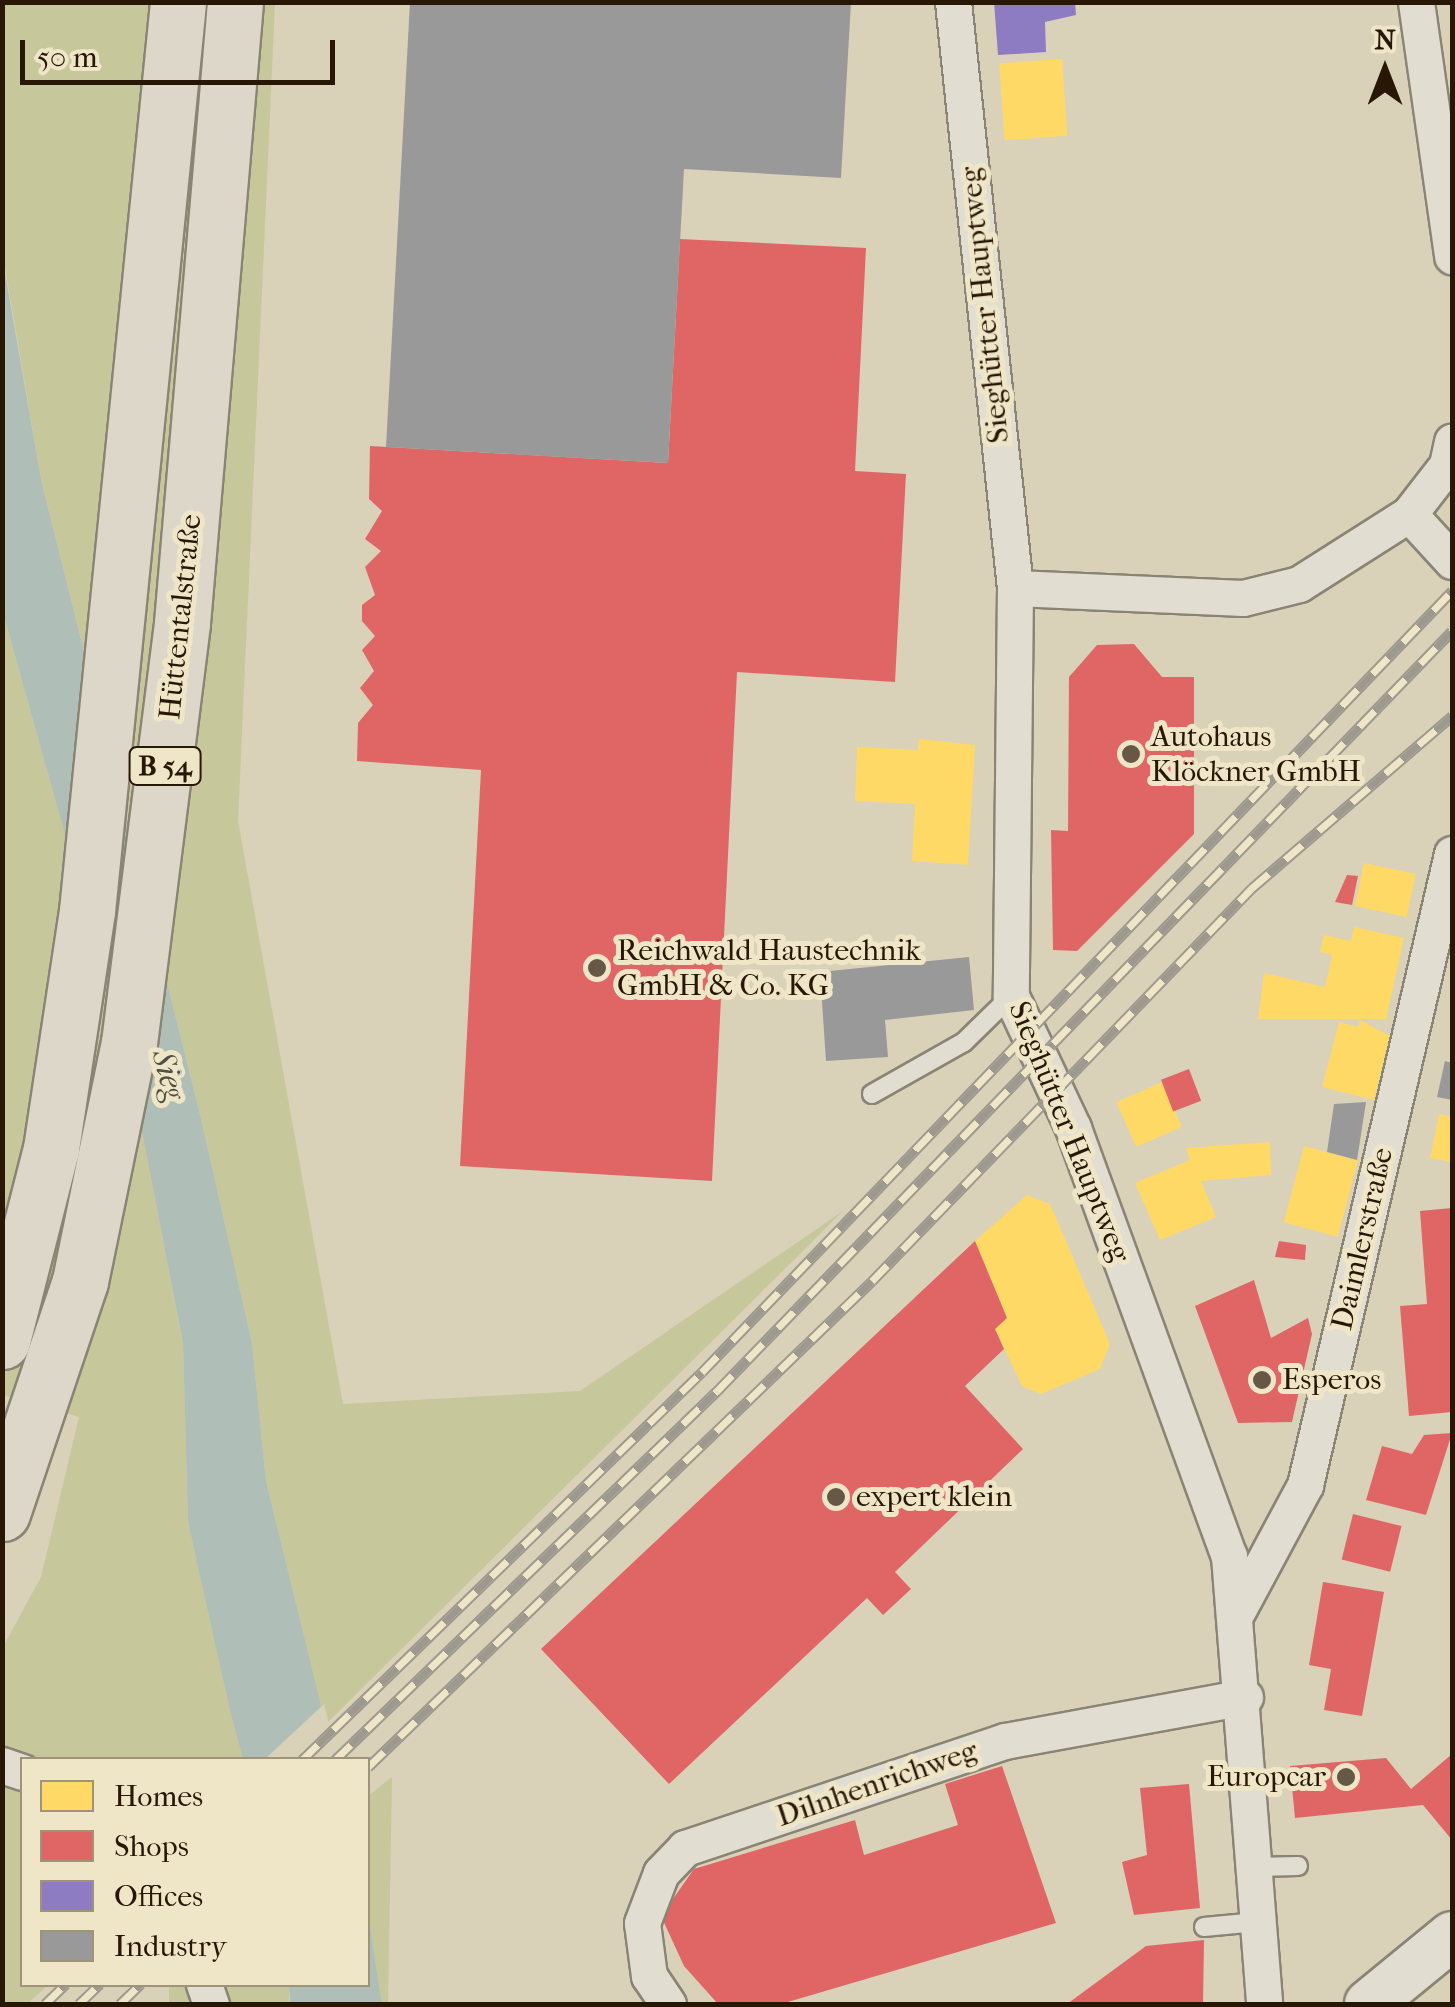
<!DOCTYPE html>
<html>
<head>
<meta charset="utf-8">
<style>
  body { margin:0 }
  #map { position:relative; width:1455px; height:2007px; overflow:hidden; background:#d9d1b8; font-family:"IM FELL French Canon",serif }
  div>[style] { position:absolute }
  .green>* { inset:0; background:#c7c79c; transform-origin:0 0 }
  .water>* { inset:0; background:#afbfb7 }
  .pier>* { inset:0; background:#d9d1b8 }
  .homes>* { inset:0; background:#ffd966; transform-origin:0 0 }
  .shops>* { inset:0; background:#e06666; transform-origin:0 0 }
  .offices>* { inset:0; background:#8e7cc3 }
  .industry>* { inset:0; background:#999 }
  .roads { filter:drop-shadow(2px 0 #8a8474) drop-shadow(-2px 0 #8a8474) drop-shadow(0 2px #8a8474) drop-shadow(0 -2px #8a8474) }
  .lane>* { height:18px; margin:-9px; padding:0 9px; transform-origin:9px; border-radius:9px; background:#e1ddd1 }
  .street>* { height:35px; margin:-17.5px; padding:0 17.5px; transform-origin:17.5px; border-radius:17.5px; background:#e1ddd1 }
  .secondary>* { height:48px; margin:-24px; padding:0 24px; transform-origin:24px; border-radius:24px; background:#e1ddd1 }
  .highway>* { height:55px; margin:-27.5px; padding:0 27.5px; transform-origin:27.5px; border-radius:27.5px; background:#dcd7c8 }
  .rail>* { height:11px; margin-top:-5.5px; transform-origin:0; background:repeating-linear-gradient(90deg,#efe6c8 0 22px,#9e998e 0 44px); box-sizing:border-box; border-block:2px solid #9e998e }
  .dots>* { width:28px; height:28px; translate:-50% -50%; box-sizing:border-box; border:5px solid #efe6c8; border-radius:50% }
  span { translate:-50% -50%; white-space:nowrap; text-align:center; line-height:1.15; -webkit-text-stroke:10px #efe6c8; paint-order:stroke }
  .shield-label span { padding:2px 8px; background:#efe6c8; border:2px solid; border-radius:8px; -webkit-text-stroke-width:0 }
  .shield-label { font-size:28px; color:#281705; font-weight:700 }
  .street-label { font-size:30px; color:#281705 }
  .poi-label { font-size:30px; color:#281705 }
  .left { translate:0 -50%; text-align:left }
  .right { translate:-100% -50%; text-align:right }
  .water-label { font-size:32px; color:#514f43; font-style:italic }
  .frame { position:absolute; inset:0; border:5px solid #281705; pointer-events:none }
  .legend { position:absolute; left:20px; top:1757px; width:350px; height:230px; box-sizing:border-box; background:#efe6c8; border:2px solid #9f937a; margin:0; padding:12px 18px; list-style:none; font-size:30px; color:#281705 }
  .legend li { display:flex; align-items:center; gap:20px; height:50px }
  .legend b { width:50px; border:2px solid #9f937a }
  .north { position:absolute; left:1335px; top:20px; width:100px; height:100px; -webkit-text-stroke:8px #efe6c8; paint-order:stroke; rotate:0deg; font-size:28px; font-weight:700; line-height:40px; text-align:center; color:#281705 }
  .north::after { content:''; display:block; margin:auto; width:35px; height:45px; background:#281705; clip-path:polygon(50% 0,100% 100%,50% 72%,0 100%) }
  .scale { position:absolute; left:20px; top:40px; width:315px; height:45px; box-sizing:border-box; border:5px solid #281705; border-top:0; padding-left:12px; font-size:30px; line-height:35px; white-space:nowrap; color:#281705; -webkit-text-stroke:8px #efe6c8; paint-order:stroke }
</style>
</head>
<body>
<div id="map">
  <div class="green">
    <div style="clip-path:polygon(2px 3px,275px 3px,238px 821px,343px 1404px,580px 1391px,843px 1211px,325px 1725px,266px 1481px,252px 1343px,199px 1110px,42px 484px,3px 256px)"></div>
    <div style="clip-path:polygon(3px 613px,128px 1060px,183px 1343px,188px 1522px,243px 1759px,22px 1760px,22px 1984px,48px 1985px,27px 2004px,3px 2004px,3px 1647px,41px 1577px,79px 1417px,3px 1395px)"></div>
    <div style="clip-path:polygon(392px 1777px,388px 2004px,382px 2004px,368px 1913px,368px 1796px)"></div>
    <div style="left:169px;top:1985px;width:120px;height:25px"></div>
  </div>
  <div class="water">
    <div style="clip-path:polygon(2px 256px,42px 484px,199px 1110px,252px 1343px,266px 1481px,334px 1759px,243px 1759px,230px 1710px,188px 1522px,183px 1343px,128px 1060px,3px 613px)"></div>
    <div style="clip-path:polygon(368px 1913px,382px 2004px,290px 2004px,289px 1985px,368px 1984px)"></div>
  </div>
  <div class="pier">
    <div style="clip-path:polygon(324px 1704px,338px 1760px,265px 1759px)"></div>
  </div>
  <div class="homes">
    <div style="left:1062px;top:59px;width:77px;height:63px;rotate:86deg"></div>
    <div style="clip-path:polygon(919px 739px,975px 745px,968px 865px,912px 861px,915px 804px,855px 801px,857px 747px,918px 750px)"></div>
    <div style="left:1364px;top:863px;width:53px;height:44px;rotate:12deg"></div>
    <div style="clip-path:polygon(1354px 927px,1404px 938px,1386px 1019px,1258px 1019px,1264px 973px,1325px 987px,1332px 955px,1320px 952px,1324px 935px,1351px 941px)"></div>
    <div style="clip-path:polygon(1360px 1020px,1390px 1036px,1374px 1100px,1322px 1087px,1339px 1022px,1358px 1027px)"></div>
    <div style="left:1162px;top:1082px;width:49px;height:50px;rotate:66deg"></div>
    <div style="clip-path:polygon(1439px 1114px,1452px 1117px,1452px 1162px,1430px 1158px)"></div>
    <div style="clip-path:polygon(1270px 1142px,1271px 1175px,1201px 1181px,1216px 1217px,1160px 1240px,1135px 1183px,1190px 1160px,1186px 1148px)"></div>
    <div style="left:1304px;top:1146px;width:56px;height:79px;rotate:15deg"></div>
    <div style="clip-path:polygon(1027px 1195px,1050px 1204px,1110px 1344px,1100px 1369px,1041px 1394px,1022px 1386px,995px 1329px,1007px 1318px,975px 1241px)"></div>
  </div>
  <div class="shops">
    <div style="clip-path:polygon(680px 239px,866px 248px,855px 471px,906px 474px,895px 682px,737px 672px,712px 1181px,460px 1166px,481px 770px,357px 761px,358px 723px,373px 705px,360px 688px,374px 671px,362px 650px,375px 636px,362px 621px,362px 605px,375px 595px,365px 567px,381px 551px,365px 539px,382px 511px,369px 499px,370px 446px,668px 463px)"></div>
    <div style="clip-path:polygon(1134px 644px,1162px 677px,1194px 677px,1194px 834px,1077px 951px,1053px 950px,1051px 830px,1068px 831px,1069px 677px,1097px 645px)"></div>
    <div style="clip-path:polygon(1347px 875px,1358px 876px,1352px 905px,1335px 902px)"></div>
    <div style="left:1189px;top:1069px;width:34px;height:30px;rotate:69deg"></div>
    <div style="clip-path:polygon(1452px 1208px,1452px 1412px,1409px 1416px,1400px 1306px,1427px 1304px,1420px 1211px)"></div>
    <div style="clip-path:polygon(975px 1241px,1007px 1318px,995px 1329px,1004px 1349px,965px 1386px,1023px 1449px,895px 1572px,911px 1589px,883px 1615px,867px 1598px,669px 1784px,541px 1649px)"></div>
    <div style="clip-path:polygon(1279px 1241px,1306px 1245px,1305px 1260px,1275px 1257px)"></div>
    <div style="clip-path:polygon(1254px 1280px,1271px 1338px,1308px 1318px,1312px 1334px,1292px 1422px,1238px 1423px,1195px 1306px)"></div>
    <div style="clip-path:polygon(1452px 1433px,1426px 1515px,1366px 1500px,1382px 1446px,1412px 1454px,1424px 1435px)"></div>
    <div style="left:1353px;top:1514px;width:50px;height:47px;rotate:14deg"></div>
    <div style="clip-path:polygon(1323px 1582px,1384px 1592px,1362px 1716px,1324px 1710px,1331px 1669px,1309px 1665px)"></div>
    <div style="clip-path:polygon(1452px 1754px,1452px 1840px,1423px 1805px,1295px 1818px,1290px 1766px,1386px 1758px,1411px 1789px)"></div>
    <div style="clip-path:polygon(1002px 1766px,1056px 1923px,781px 2004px,718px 2004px,684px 1966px,661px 1916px,694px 1869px,855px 1820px,864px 1855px,958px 1825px,945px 1784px)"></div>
    <div style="clip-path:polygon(1189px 1784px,1200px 1908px,1134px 1915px,1122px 1862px,1147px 1855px,1140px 1788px)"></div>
    <div style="clip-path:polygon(1204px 1940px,1203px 2004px,1067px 2004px,1146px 1946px)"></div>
  </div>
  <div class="offices">
    <div style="clip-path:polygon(994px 2px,1075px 2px,1076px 15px,1045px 22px,1046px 52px,998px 55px)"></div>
  </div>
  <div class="industry">
    <div style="clip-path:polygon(410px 2px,851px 2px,841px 178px,684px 169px,668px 463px,386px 447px)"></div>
    <div style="clip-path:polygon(969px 957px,974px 1010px,885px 1020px,888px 1057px,826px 1061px,820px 972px)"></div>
    <div style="clip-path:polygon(1445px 1061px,1452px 1063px,1452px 1100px,1437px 1097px)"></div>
    <div style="clip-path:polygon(1366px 1102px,1357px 1160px,1327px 1152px,1334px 1104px)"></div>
  </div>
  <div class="roads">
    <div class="lane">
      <div style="left:872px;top:1094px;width:106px;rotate:-29.5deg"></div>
      <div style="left:964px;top:1042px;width:66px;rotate:-44.4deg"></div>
      <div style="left:1255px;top:1867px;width:43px;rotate:-1.3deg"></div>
      <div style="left:1204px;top:1927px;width:53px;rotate:-5.4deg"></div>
    </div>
    <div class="street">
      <div style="left:953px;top:2px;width:589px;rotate:83.96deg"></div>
      <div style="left:1015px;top:588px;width:408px;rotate:90.6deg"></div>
      <div style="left:1011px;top:996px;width:146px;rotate:64.8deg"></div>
      <div style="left:1073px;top:1128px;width:456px;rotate:70deg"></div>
      <div style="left:1229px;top:1556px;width:449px;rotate:85.5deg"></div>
      <div style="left:1416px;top:2px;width:257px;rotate:81.9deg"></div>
      <div style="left:1409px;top:514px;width:64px;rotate:47.5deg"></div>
      <div style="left:1015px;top:588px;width:228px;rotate:2.5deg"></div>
      <div style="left:1243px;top:598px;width:58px;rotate:-14deg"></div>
      <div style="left:1299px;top:584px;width:130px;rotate:-32.5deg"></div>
      <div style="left:1409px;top:514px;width:62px;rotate:-52.2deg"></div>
      <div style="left:1447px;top:465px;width:24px;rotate:-78deg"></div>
      <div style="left:1238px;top:1610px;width:142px;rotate:-61.8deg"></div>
      <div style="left:1305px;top:1485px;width:648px;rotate:-76.89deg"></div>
      <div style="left:2px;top:1765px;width:21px;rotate:19deg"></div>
      <div style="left:204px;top:1984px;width:21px;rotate:71deg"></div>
      <div style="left:668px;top:2004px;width:34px;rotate:-124deg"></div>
      <div style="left:649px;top:1976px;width:53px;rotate:-97.5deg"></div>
      <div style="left:642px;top:1923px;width:53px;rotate:-69.2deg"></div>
      <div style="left:661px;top:1873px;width:35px;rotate:-46deg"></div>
      <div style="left:685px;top:1848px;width:337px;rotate:-18.5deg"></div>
      <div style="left:1005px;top:1741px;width:244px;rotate:-10.4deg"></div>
    </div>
    <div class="secondary">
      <div style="left:1369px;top:2004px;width:107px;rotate:-39.3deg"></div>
    </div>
    <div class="highway">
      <div style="left:2px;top:1341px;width:198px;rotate:-75.7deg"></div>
      <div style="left:51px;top:1149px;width:241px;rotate:-81.4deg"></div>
      <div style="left:87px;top:911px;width:914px;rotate:-84.28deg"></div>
      <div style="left:2px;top:1513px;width:245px;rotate:-71.4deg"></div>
      <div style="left:80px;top:1281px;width:243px;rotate:-78.4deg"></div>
      <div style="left:129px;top:1043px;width:423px;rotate:-82.8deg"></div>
      <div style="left:182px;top:623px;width:623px;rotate:-85.12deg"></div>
    </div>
  </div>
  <div class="rail">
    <div style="left:302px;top:1760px;width:557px;rotate:-44.13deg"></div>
    <div style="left:702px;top:1372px;width:1083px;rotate:-46.16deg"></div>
    <div style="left:335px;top:1760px;width:531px;rotate:-44.01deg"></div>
    <div style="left:717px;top:1391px;width:1057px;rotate:-45.96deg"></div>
    <div style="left:368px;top:1767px;width:700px;rotate:-43.96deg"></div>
    <div style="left:872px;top:1281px;width:547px;rotate:-45.96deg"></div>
    <div style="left:1252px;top:888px;width:264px;rotate:-40.7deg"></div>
    <div style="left:45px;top:2004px;width:29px;rotate:-44deg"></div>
    <div style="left:79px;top:2004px;width:29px;rotate:-44deg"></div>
    <div style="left:120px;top:2004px;width:29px;rotate:-44deg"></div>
  </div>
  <div class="dots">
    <div style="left:1131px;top:754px;background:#665844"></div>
    <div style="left:597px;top:968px;background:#665844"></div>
    <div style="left:1262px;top:1380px;background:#665844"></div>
    <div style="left:836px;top:1497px;background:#665844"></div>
    <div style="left:1346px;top:1777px;background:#665844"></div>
  </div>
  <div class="shield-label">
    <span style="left:165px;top:766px">B 54</span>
  </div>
  <div class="street-label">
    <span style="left:985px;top:305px;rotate:-96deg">Sieghütter Hauptweg</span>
    <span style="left:181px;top:617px;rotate:-84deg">Hüttentalstraße</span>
    <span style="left:1069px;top:1132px;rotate:68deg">Sieghütter Hauptweg</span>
    <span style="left:1363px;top:1239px;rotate:-77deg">Daimlerstraße</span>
    <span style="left:877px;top:1784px;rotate:-19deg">Dilnhenrichweg</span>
  </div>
  <div class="poi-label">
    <span class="left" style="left:1151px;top:754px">Autohaus<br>Klöckner GmbH</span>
    <span class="left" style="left:617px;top:968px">Reichwald Haustechnik<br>GmbH &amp; Co. KG</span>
    <span class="left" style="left:1282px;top:1380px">Esperos</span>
    <span class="left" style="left:856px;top:1497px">expert klein</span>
    <span class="right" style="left:1326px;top:1777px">Europcar</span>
  </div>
  <div class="water-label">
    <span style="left:168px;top:1075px;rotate:74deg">Sieg</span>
  </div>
  <div class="frame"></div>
  <ul class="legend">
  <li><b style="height:28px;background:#ffd966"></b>Homes</li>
  <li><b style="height:28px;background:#e06666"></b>Shops</li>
  <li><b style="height:28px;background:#8e7cc3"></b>Offices</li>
  <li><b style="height:28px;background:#999"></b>Industry</li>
  </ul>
  <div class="north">N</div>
  <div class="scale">50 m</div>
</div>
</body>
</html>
